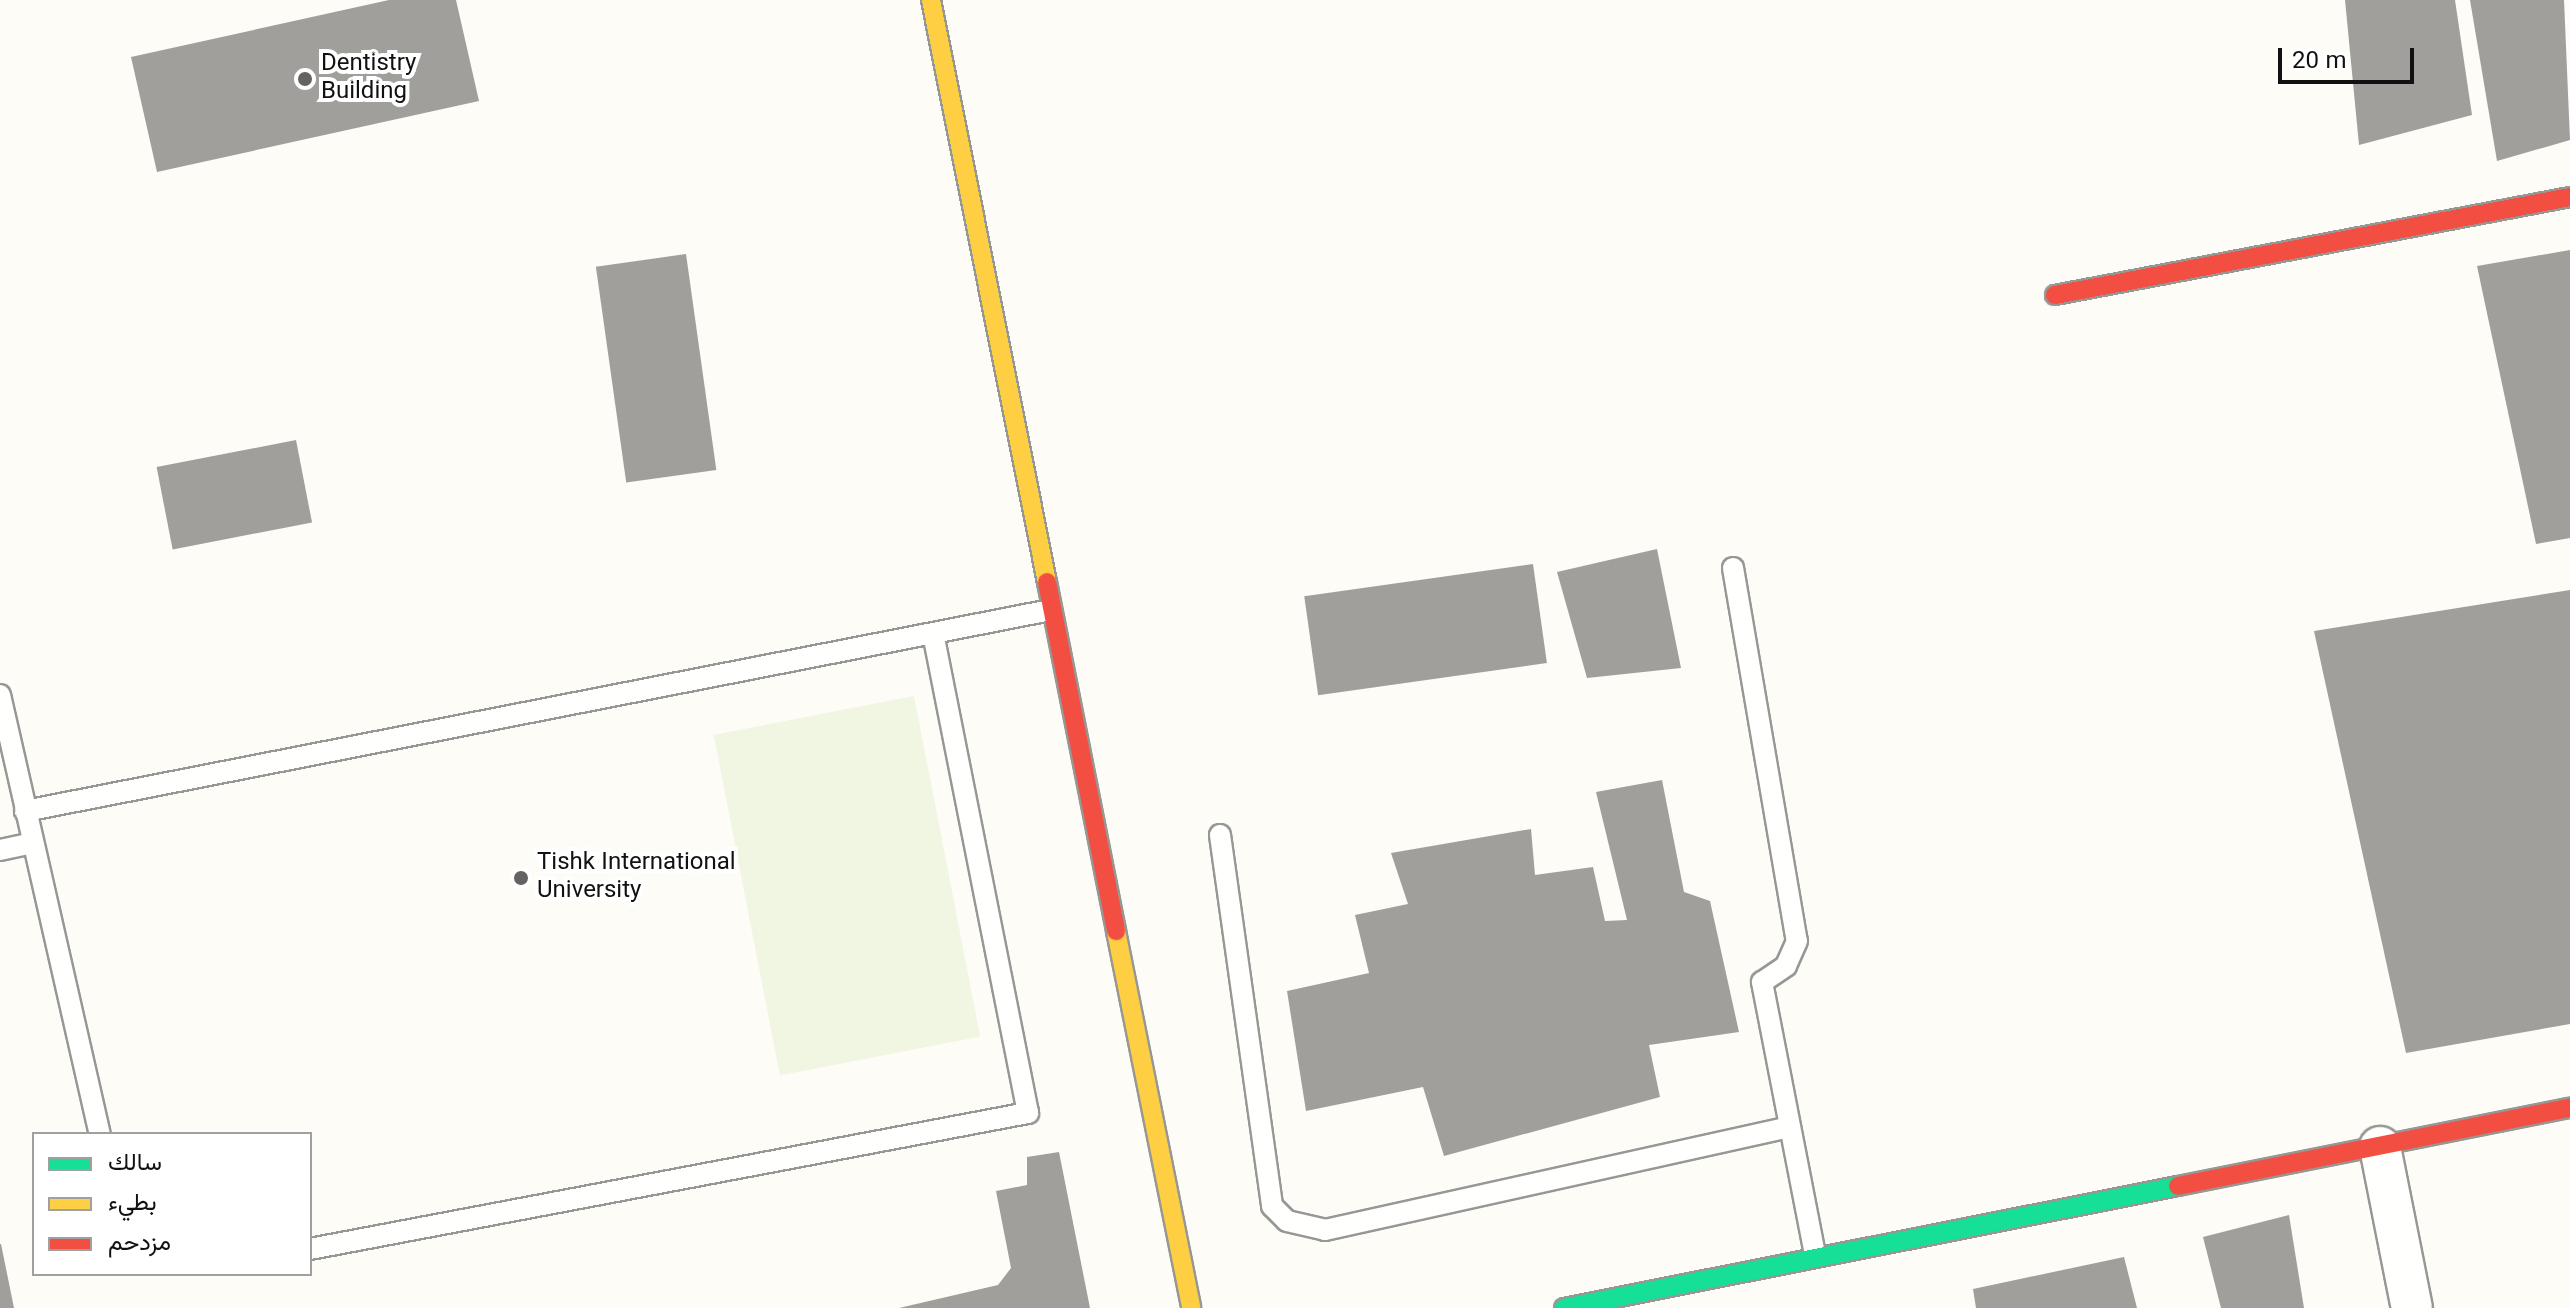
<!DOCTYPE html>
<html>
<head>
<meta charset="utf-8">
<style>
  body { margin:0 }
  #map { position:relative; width:2570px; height:1308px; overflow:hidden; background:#fdfcf7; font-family:Georgia,Vazirmatn,serif }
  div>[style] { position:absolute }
  .pitch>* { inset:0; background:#f0f6e1; transform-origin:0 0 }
  .building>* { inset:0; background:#a19f9c; transform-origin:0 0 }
  .roads { filter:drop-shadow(2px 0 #979795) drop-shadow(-2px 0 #979795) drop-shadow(0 2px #979795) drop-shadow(0 -2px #979795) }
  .lane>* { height:20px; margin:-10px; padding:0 10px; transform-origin:10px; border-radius:10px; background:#fffffe }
  .street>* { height:40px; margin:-20px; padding:0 20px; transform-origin:20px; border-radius:20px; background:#fffffe }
  .fast>* { height:18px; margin:-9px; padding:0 9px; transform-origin:9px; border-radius:9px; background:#16e098 }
  .slow>* { height:18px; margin:-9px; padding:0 9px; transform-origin:9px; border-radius:9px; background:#ffcf43 }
  .jam>* { height:18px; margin:-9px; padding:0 9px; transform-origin:9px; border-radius:9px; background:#f24e42 }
  .dots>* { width:22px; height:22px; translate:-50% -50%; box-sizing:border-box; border:4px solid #fff; border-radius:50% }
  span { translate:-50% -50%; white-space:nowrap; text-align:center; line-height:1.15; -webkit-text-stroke:8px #fff; paint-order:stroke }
  .poi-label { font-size:24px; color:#111 }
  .left { translate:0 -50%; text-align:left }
  .legend { position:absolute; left:32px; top:1132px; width:280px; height:144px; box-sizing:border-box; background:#fff; border:2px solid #a0a0a0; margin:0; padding:10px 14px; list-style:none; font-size:24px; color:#111 }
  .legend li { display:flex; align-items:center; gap:16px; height:40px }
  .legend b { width:40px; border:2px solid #a0a0a0 }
  .scale { position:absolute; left:2278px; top:48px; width:136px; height:36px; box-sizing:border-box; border:4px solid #111; border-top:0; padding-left:10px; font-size:24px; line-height:28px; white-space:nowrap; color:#111; -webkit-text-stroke:6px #fff; paint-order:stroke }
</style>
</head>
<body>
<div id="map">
  <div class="pitch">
    <div style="left:914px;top:696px;width:347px;height:204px;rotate:79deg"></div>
  </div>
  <div class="building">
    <div style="clip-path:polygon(389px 0,456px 0,479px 101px,157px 172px,131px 57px)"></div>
    <div style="clip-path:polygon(2345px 0,2455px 0,2472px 115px,2359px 145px)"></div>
    <div style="clip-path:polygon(2470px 0,2564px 0,2570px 140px,2497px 161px)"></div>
    <div style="clip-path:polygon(2570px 250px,2570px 538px,2536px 544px,2477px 266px)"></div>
    <div style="left:686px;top:254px;width:218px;height:91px;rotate:82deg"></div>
    <div style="left:296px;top:440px;width:84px;height:142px;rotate:79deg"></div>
    <div style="clip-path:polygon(1657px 549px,1681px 668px,1587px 678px,1557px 572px)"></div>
    <div style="left:1533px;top:564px;width:100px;height:231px;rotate:82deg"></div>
    <div style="clip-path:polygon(2570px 590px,2570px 1024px,2406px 1053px,2314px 631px)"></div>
    <div style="clip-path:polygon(1662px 780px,1684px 892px,1710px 901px,1739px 1032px,1649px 1045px,1660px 1097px,1444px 1156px,1423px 1087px,1306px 1111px,1287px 991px,1369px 973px,1355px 915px,1408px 904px,1391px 853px,1531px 829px,1535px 875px,1593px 867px,1605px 921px,1627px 920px,1596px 792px)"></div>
    <div style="clip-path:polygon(1059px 1152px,1090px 1308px,899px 1308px,998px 1285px,1011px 1268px,996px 1191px,1027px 1185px,1027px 1157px)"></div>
    <div style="clip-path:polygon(2289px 1215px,2304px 1308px,2221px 1308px,2203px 1237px)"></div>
    <div style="clip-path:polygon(0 1244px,1px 1244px,14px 1308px,0 1308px)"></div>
    <div style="clip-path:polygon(2124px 1257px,2137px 1308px,1976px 1308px,1973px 1289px)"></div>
  </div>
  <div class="roads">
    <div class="lane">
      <div style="left:1733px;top:568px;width:378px;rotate:80.3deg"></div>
      <div style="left:1797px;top:941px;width:27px;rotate:114deg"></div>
      <div style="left:1786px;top:966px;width:29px;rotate:146deg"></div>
      <div style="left:1762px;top:982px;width:278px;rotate:79deg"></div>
      <div style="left:0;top:695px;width:450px;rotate:77.2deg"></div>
      <div style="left:25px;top:811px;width:1045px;rotate:-11.09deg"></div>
      <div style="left:1220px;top:835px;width:375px;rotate:82deg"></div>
      <div style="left:1272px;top:1206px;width:21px;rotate:45deg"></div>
      <div style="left:1287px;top:1221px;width:39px;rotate:13deg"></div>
      <div style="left:1325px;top:1230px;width:475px;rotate:-12.5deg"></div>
      <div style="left:0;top:850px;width:30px;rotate:-12deg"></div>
      <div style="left:310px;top:1249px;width:731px;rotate:-10.73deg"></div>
      <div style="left:1028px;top:1113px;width:487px;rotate:-101.2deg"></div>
    </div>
    <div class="street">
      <div style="left:2380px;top:1147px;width:164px;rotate:78.8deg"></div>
    </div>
    <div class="fast">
      <div style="left:1564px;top:1308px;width:626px;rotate:-11.24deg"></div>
    </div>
    <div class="slow">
      <div style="left:931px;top:0;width:593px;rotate:78.73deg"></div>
      <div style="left:1116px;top:931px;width:384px;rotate:78.7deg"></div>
    </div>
    <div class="jam">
      <div style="left:2055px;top:295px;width:524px;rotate:-10.77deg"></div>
      <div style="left:1047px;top:582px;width:356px;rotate:78.8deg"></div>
      <div style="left:2178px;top:1186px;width:400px;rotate:-11.3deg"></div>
    </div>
  </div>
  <div class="dots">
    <div style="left:305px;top:79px;background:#646362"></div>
    <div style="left:521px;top:878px;background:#646362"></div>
  </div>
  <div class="poi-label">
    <span class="left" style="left:321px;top:79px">Dentistry<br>Building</span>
    <span class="left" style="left:537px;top:878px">Tishk International<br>University</span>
  </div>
  <ul class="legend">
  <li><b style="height:10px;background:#16e098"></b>سالك</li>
  <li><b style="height:10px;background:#ffcf43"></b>بطيء</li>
  <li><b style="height:10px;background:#f24e42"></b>مزدحم</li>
  </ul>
  <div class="scale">20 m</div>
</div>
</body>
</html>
